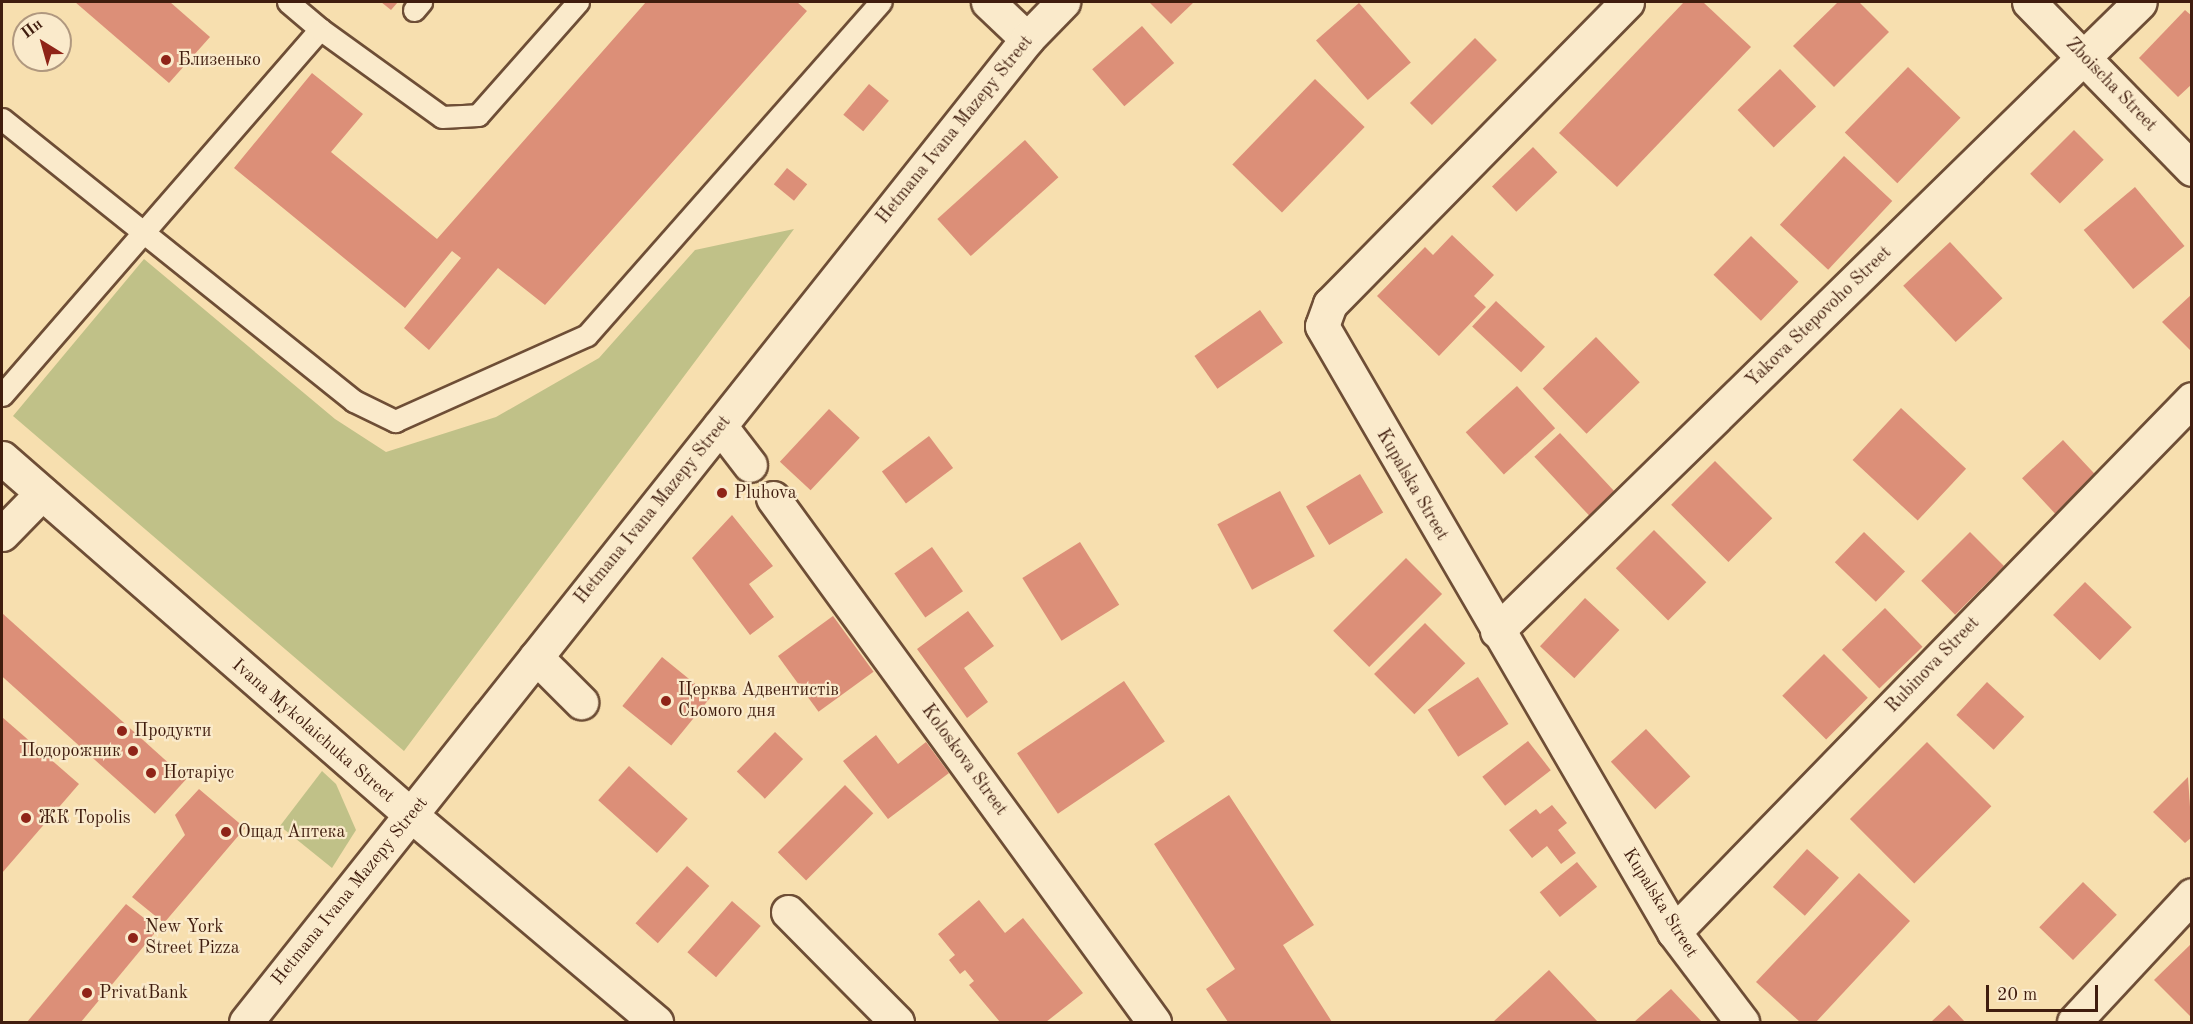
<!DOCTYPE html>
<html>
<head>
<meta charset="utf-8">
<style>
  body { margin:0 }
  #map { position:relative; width:2193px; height:1024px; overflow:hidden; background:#f7dfaf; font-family:"Old Standard TT",serif }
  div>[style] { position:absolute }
  .green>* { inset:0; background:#c0c188 }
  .building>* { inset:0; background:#dc8f78; transform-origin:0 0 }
  .roads { filter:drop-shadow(2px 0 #6e4e36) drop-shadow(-2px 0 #6e4e36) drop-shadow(0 2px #6e4e36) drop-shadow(0 -2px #6e4e36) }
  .service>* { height:21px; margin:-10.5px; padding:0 10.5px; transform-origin:10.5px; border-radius:10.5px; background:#faeacb }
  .minor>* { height:33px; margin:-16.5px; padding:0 16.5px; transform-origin:16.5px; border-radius:16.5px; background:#faeacb }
  .tertiary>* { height:33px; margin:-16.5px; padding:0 16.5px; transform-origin:16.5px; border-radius:16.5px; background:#faeacb }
  .secondary>* { height:33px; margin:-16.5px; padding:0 16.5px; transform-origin:16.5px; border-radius:16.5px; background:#faeacb }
  .dots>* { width:16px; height:16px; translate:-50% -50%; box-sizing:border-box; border:3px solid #faeacb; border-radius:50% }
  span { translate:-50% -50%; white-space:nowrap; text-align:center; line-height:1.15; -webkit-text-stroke:4.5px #faeacb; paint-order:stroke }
  .poi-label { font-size:18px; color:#401d0e }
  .left { translate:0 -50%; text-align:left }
  .right { translate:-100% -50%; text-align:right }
  .street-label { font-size:18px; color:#401d0e }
  .frame { position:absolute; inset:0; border:3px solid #401d0e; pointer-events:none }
  .north { position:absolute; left:12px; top:12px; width:60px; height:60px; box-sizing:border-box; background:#faeacb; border:2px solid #b0987f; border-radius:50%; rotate:323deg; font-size:16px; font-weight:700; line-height:24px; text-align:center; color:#401d0e }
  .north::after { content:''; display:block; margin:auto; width:21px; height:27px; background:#8f2418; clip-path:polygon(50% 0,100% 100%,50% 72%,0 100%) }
  .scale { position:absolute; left:1986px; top:985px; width:112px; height:27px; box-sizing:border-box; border:3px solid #401d0e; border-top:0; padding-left:8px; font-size:18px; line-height:21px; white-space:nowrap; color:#401d0e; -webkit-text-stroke:4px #faeacb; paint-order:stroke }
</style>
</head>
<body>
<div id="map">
  <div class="green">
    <div style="clip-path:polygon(794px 229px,404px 751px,13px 416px,144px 259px,335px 419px,386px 452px,496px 417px,599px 358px,695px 250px)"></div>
    <div style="clip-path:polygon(322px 771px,336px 784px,356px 830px,332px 868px,280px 826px)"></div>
  </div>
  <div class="building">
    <div style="clip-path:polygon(75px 2px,170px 2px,210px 37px,169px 83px)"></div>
    <div style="clip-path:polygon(381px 2px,398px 2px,391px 10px)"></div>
    <div style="clip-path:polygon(646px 2px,797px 2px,807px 11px,545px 305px,498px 268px,429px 350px,404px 328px,461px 258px,452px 251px,405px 308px,234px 168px,312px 73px,363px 114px,331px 152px,437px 239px)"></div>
    <div style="clip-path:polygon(1149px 2px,1194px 2px,1171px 24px)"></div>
    <div style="clip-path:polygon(1684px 2px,1703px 2px,1751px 47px,1617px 187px,1559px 133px)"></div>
    <div style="clip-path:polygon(1838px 2px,1859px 2px,1889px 32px,1834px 87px,1793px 46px)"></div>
    <div style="left:1359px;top:3px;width:79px;height:57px;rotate:49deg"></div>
    <div style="clip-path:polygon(2185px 10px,2192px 16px,2192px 84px,2178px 97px,2139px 58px)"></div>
    <div style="left:1142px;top:26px;width:49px;height:66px;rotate:49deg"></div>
    <div style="left:1475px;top:38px;width:31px;height:92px;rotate:45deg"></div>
    <div style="left:1908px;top:67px;width:73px;height:91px;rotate:44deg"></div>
    <div style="left:1780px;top:69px;width:52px;height:59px;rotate:46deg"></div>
    <div style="left:1315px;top:79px;width:69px;height:119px;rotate:44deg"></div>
    <div style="left:869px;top:84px;width:26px;height:40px;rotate:40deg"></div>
    <div style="left:2074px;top:130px;width:42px;height:62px;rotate:45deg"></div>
    <div style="left:1025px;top:140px;width:50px;height:118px;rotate:48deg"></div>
    <div style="left:1533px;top:147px;width:35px;height:57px;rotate:46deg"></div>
    <div style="left:1844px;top:156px;width:66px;height:94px;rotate:43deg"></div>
    <div style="left:787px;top:168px;width:26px;height:21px;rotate:39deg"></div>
    <div style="left:2135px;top:187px;width:77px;height:67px;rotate:50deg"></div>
    <div style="clip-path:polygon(1452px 235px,1494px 275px,1474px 296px,1486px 307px,1439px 356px,1377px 296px,1425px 247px,1433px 255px)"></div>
    <div style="left:1751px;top:236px;width:66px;height:54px;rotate:44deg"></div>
    <div style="left:1950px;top:242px;width:77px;height:64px;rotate:47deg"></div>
    <div style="clip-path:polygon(2192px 294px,2192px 352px,2162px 322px)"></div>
    <div style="left:1496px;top:301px;width:67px;height:35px;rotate:43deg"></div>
    <div style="left:1260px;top:310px;width:40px;height:80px;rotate:55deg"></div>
    <div style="left:1596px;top:337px;width:63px;height:74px;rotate:46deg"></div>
    <div style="left:1517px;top:386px;width:57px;height:69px;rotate:48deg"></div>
    <div style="left:1901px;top:408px;width:89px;height:71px;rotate:43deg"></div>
    <div style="left:829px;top:409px;width:42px;height:72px;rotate:43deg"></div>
    <div style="left:1560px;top:433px;width:81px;height:35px;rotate:47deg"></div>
    <div style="left:929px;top:436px;width:40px;height:59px;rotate:53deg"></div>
    <div style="left:2063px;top:440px;width:52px;height:56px;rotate:47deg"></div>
    <div style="left:1715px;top:461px;width:81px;height:62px;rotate:45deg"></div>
    <div style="left:1360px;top:474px;width:45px;height:63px;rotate:59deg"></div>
    <div style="left:1280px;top:491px;width:74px;height:71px;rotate:62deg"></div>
    <div style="clip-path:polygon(732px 515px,773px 566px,749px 584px,774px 617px,750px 635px,692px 558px)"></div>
    <div style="left:1654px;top:530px;width:74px;height:54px;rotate:45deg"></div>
    <div style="left:1864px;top:532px;width:57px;height:42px;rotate:44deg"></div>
    <div style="left:1970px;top:532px;width:48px;height:69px;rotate:45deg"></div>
    <div style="left:1080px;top:542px;width:74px;height:68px;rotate:58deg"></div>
    <div style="left:932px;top:547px;width:54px;height:46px;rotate:55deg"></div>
    <div style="left:1406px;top:558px;width:51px;height:103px;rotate:45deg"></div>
    <div style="left:2085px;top:582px;width:65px;height:46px;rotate:44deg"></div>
    <div style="left:1585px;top:598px;width:47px;height:66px;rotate:43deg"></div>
    <div style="left:1885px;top:608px;width:54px;height:60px;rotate:46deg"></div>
    <div style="clip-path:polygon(968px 611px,994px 646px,964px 668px,988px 702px,967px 718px,917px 649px)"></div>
    <div style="left:2px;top:613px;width:248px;height:47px;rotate:42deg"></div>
    <div style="left:833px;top:616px;width:69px;height:68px;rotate:54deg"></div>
    <div style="left:1425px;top:623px;width:57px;height:72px;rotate:45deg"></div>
    <div style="left:1824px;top:654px;width:62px;height:59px;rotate:45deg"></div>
    <div style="left:662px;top:657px;width:63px;height:63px;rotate:39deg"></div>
    <div style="left:1478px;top:677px;width:56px;height:60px;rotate:57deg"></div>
    <div style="left:1124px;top:681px;width:73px;height:129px;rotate:56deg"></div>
    <div style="left:1987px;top:682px;width:51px;height:45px;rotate:43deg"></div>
    <div style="clip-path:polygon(2px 717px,79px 784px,2px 873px)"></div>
    <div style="left:1646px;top:729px;width:65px;height:48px;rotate:47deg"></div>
    <div style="left:775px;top:732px;width:39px;height:55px;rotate:44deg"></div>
    <div style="clip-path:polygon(876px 735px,898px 764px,926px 742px,949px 773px,888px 819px,843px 761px)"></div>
    <div style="left:1528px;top:741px;width:37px;height:58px;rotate:52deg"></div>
    <div style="left:1927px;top:742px;width:91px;height:109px;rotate:45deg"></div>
    <div style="left:629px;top:766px;width:79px;height:46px;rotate:42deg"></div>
    <div style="clip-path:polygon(2188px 777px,2192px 837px,2185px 843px,2153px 812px)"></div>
    <div style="left:845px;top:785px;width:40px;height:95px;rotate:45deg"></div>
    <div style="clip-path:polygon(199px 789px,245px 828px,164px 923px,132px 897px,185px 835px,175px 815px)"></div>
    <div style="clip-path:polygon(1229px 795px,1314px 925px,1283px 945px,1332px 1022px,1228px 1022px,1206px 989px,1235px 969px,1154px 844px)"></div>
    <div style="clip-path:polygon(1552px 805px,1567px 823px,1558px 830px,1576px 853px,1561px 864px,1547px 846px,1532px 858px,1509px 830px,1536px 809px,1540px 814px)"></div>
    <div style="left:1807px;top:849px;width:43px;height:51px;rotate:42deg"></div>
    <div style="left:1577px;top:862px;width:32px;height:48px;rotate:51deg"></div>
    <div style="left:687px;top:866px;width:30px;height:77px;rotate:42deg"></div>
    <div style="clip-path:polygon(1859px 873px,1910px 921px,1816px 1022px,1800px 1022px,1756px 982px)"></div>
    <div style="left:2083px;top:882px;width:47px;height:63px;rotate:44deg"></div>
    <div style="clip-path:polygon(979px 900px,1005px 933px,1023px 918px,1083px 993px,1046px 1022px,1000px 1022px,969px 985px,974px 981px,965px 970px,960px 974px,949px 960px,955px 955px,938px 934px)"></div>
    <div style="left:732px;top:901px;width:38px;height:68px;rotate:41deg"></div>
    <div style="clip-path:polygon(126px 904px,158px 929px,81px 1022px,27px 1022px)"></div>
    <div style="clip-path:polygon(2192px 943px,2192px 1018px,2154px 980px)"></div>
    <div style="clip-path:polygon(1549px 970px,1598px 1022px,1493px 1022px)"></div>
    <div style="clip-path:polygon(1671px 989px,1702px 1022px,1634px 1022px)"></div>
    <div style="clip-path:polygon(1949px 1005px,1965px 1022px,1931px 1022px)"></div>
  </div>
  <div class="roads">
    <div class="service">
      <div style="left:288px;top:2px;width:42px;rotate:40.2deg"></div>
      <div style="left:414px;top:10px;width:11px;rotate:-49deg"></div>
      <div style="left:2px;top:119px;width:451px;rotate:38.7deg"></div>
      <div style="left:354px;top:401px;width:46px;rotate:26deg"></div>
      <div style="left:395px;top:421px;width:210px;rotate:-24.1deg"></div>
      <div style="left:587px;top:335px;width:444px;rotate:-48.6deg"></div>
      <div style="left:2px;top:395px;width:485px;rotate:-49deg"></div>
      <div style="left:320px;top:29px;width:150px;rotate:35.8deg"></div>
      <div style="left:442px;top:117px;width:36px;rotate:-3deg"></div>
      <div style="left:478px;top:115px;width:151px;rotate:-48.5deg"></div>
    </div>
    <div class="minor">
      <div style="left:988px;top:2px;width:54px;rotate:43.5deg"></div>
      <div style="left:1627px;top:2px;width:424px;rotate:134.5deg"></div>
      <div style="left:1330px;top:304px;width:23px;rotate:110deg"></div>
      <div style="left:1322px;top:326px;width:701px;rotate:59.85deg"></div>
      <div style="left:1674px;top:932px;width:113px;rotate:52.9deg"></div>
      <div style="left:2029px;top:2px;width:233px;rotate:45.7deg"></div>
      <div style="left:720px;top:426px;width:49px;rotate:52.4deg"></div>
      <div style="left:773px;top:498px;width:648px;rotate:53.98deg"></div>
      <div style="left:2px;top:534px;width:57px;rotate:-45.7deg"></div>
      <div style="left:1497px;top:631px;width:899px;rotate:-44.37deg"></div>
      <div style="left:536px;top:657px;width:64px;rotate:45deg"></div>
      <div style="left:788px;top:912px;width:155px;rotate:45.3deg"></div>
      <div style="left:1674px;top:932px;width:743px;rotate:-45.82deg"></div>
      <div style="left:2074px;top:1022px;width:173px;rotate:-47.1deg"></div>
    </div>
    <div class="tertiary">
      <div style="left:2px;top:458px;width:543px;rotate:41.12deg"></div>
    </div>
    <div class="secondary">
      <div style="left:411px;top:815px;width:321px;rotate:40.2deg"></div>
      <div style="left:246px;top:1022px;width:1255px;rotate:-51.53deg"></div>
      <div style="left:1027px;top:39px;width:52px;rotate:-45.8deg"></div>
    </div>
  </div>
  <div class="dots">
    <div style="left:166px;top:60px;background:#8f2418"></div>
    <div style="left:722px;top:493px;background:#8f2418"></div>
    <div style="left:666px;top:701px;background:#8f2418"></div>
    <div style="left:122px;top:731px;background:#8f2418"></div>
    <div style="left:133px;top:751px;background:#8f2418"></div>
    <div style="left:151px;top:773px;background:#8f2418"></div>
    <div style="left:26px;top:818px;background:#8f2418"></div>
    <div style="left:226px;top:832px;background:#8f2418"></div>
    <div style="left:133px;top:938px;background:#8f2418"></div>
    <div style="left:87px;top:993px;background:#8f2418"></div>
  </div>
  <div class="poi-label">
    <span class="left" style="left:178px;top:60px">Близенько</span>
    <span class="left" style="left:734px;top:493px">Pluhova</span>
    <span class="left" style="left:678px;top:701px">Церква Адвентистів<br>Сьомого дня</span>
    <span class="left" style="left:134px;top:731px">Продукти</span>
    <span class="right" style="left:121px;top:751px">Подорожник</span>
    <span class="left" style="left:163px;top:773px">Нотаріус</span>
    <span class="left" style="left:38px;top:818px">ЖК Topolis</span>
    <span class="left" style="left:238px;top:832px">Ощад Аптека</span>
    <span class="left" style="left:145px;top:938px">New York<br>Street Pizza</span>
    <span class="left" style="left:99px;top:993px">PrivatBank</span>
  </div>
  <div class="street-label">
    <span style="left:2111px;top:85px;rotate:46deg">Zboischa Street</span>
    <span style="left:955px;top:130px;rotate:-51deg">Hetmana Ivana Mazepy Street</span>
    <span style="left:1819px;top:317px;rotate:-44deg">Yakova Stepovoho Street</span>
    <span style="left:1412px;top:485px;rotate:60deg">Kupalska Street</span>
    <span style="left:653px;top:510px;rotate:-51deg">Hetmana Ivana Mazepy Street</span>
    <span style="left:1933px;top:665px;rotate:-46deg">Rubinova Street</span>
    <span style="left:313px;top:731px;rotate:41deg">Ivana Mykolaichuka Street</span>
    <span style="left:964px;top:760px;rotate:54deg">Koloskova Street</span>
    <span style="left:350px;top:891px;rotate:-51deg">Hetmana Ivana Mazepy Street</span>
    <span style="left:1660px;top:903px;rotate:58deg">Kupalska Street</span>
  </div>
  <div class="frame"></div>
  <div class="north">Пн</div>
  <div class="scale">20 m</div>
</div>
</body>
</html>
